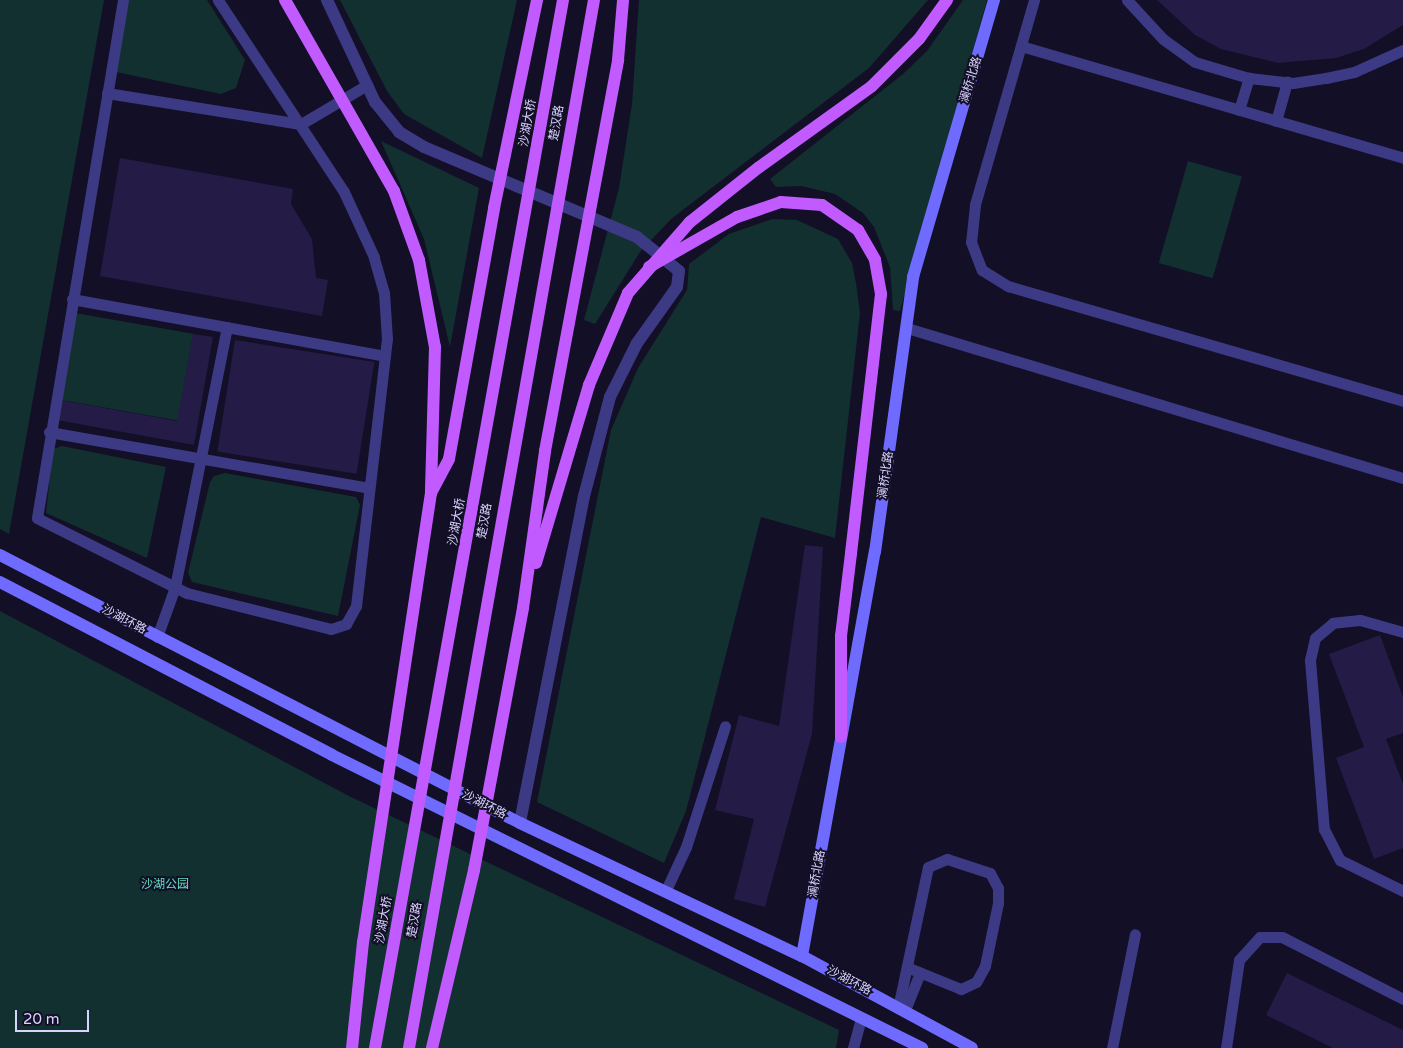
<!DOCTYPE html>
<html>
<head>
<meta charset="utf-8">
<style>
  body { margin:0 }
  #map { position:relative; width:1403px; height:1048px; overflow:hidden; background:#130f26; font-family:"Varela Round","Noto Sans SC",sans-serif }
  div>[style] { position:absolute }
  .green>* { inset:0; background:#12302f; transform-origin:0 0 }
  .building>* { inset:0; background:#241b47; transform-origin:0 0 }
  .lane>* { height:11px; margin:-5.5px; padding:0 5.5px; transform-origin:5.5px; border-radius:5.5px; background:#3d3a85 }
  .street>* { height:12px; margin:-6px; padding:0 6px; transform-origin:6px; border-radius:6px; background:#3d3a85 }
  .secondary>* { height:12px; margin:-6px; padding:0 6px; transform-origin:6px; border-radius:6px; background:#6f6bff }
  .primary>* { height:12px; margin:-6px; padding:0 6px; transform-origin:6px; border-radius:6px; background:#c25bff }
  .primary-bridge>* { height:12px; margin:-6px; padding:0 6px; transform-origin:6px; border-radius:6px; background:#c25bff }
  span { translate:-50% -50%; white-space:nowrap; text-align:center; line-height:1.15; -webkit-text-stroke:4px #130f26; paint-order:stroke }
  .street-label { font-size:12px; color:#d9d4ff }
  .park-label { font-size:12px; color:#5fe0c0 }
  .scale { position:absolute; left:15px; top:1010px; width:74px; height:22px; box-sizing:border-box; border:2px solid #d9d4ff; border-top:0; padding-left:6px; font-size:15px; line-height:18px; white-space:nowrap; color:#d9d4ff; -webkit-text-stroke:4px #130f26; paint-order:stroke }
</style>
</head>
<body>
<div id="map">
  <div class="green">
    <div style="clip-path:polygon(0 0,104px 0,9px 534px,0 529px)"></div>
    <div style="clip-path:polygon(128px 0,207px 0,245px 60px,236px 88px,221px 94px,116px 72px)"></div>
    <div style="clip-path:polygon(340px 0,517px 0,482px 158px,404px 114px,387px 91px)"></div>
    <div style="clip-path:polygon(639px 0,928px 0,869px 68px,671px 219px,640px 252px,595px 324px,584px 320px,619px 188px,632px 104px)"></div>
    <div style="clip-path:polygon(963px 0,987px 0,900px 311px,893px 310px,890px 267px,874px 227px,863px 213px,835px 194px,801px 186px,776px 187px,770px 179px,903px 74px,927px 51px)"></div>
    <div style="clip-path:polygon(381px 141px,479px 188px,450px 347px,424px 239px)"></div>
    <div style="left:1188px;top:161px;width:56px;height:106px;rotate:16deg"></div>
    <div style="clip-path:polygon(772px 219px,797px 220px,838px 239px,852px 263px,856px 283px,860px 313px,835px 538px,761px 517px,686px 811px,664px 863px,537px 802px,611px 430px,638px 368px,687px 290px,689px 264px,729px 234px)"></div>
    <div style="left:75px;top:313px;width:120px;height:88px;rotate:10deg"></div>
    <div style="clip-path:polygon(62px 446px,166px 467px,147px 558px,46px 513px,53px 449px)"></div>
    <div style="clip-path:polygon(225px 473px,356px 497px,360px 505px,338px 616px,192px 582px,188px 573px,210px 482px,214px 476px)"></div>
    <div style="clip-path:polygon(0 611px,349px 796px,839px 1030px,836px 1048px,0 1048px)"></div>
  </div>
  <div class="building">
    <div style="clip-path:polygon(1157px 0,1403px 0,1403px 25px,1364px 49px,1336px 58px,1278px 63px,1221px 49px,1195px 35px)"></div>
    <div style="clip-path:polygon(120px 158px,293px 189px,291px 204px,312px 239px,316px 278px,328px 280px,322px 316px,100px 276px)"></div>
    <div style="clip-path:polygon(193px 334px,213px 337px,194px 445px,57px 420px,60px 400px,177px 421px)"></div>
    <div style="left:235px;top:340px;width:141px;height:113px;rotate:9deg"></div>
    <div style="clip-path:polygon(805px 545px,823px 547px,812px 734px,765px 907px,734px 899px,754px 819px,715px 810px,739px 715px,779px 726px)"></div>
    <div style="clip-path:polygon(1380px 635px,1403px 697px,1403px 733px,1386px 739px,1403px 784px,1403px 848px,1374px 859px,1336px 758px,1364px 747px,1329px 654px)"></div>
    <div style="clip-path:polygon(1287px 973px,1403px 1030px,1403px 1048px,1333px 1048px,1266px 1015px)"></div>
  </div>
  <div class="lane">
    <div style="left:123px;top:0;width:525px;rotate:99.43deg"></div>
    <div style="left:37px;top:518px;width:168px;rotate:26.6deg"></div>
    <div style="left:187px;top:593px;width:148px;rotate:14deg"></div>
    <div style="left:331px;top:629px;width:16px;rotate:-18deg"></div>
    <div style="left:346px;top:624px;width:21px;rotate:-61deg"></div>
    <div style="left:356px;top:606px;width:269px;rotate:-83.4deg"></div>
    <div style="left:387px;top:339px;width:46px;rotate:-93.7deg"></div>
    <div style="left:384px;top:293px;width:37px;rotate:-106deg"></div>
    <div style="left:374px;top:257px;width:72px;rotate:-114.8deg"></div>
    <div style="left:344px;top:192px;width:230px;rotate:-123.3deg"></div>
    <div style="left:1034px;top:0;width:213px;rotate:106.1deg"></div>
    <div style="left:975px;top:205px;width:37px;rotate:96deg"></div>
    <div style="left:971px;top:242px;width:30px;rotate:69deg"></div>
    <div style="left:982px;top:270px;width:31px;rotate:32deg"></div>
    <div style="left:1008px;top:286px;width:411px;rotate:16.2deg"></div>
    <div style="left:1127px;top:0;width:53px;rotate:47.3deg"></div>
    <div style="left:1163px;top:39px;width:39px;rotate:36deg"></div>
    <div style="left:1195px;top:62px;width:56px;rotate:16.5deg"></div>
    <div style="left:1249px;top:78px;width:44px;rotate:6.5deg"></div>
    <div style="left:1293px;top:83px;width:33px;rotate:-9deg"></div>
    <div style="left:1326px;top:78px;width:29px;rotate:-12deg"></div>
    <div style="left:1354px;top:72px;width:54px;rotate:-24.2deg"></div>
    <div style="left:1021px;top:46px;width:398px;rotate:16.3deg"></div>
    <div style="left:107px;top:93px;width:196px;rotate:9.1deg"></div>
    <div style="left:301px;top:124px;width:77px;rotate:-30.6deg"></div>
    <div style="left:1239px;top:110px;width:34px;rotate:-73deg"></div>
    <div style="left:1276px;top:121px;width:41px;rotate:-74.2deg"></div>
    <div style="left:72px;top:299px;width:318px;rotate:10.3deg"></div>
    <div style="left:907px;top:328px;width:518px;rotate:16.83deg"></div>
    <div style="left:49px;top:432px;width:325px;rotate:9.9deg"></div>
    <div style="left:1403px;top:632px;width:45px;rotate:-164.4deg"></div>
    <div style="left:1360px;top:620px;width:27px;rotate:174deg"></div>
    <div style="left:1333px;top:623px;width:23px;rotate:140deg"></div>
    <div style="left:1315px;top:638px;width:23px;rotate:103deg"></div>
    <div style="left:1310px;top:660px;width:170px;rotate:85.3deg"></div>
    <div style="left:1324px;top:829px;width:35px;rotate:63deg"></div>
    <div style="left:1340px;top:860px;width:70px;rotate:26.2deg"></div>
    <div style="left:157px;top:637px;width:53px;rotate:-70.2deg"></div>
    <div style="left:175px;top:587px;width:265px;rotate:-78.7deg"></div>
    <div style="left:666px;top:890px;width:47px;rotate:-65.1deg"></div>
    <div style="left:686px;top:847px;width:127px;rotate:-72.1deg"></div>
    <div style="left:907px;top:1005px;width:35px;rotate:-68deg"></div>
    <div style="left:898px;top:1008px;width:144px;rotate:-78deg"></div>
    <div style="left:928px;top:867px;width:21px;rotate:-23deg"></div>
    <div style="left:947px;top:859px;width:45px;rotate:18deg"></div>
    <div style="left:990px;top:873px;width:17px;rotate:62deg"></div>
    <div style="left:998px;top:888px;width:15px;rotate:90deg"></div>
    <div style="left:998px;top:903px;width:64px;rotate:101.7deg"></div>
    <div style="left:985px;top:966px;width:18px;rotate:119deg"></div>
    <div style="left:976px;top:982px;width:17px;rotate:155deg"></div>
    <div style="left:961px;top:989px;width:56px;rotate:-158deg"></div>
    <div style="left:853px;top:1048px;width:31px;rotate:-75deg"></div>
    <div style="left:1112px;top:1048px;width:116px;rotate:-78.6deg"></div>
    <div style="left:1226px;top:1048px;width:89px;rotate:-81.6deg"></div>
    <div style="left:1239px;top:960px;width:31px;rotate:-48deg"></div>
    <div style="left:1260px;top:937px;width:22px"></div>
    <div style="left:1282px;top:937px;width:136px;rotate:27.1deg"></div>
  </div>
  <div class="street">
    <div style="left:327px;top:0;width:113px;rotate:64.8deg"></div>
    <div style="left:375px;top:102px;width:38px;rotate:51deg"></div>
    <div style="left:399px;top:132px;width:29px;rotate:31deg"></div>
    <div style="left:424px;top:147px;width:231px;rotate:22.9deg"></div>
    <div style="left:637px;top:237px;width:54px;rotate:39deg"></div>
    <div style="left:679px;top:271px;width:16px;rotate:97deg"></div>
    <div style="left:677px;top:287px;width:69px;rotate:125.5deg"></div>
    <div style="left:637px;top:343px;width:60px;rotate:116.6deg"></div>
    <div style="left:610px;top:397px;width:102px;rotate:104.7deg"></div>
    <div style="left:584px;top:496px;width:333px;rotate:101.1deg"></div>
  </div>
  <div class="secondary">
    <div style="left:0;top:555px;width:585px;rotate:27.27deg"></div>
    <div style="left:520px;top:823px;width:312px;rotate:25.3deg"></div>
    <div style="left:802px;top:956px;width:193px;rotate:28.4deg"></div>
    <div style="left:0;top:582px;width:374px;rotate:27.5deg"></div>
    <div style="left:332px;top:755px;width:659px;rotate:26.41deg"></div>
    <div style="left:802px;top:956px;width:411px;rotate:-79.8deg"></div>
    <div style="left:875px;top:552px;width:278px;rotate:-82.1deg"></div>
    <div style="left:913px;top:277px;width:289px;rotate:-73.7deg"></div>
  </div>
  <div class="primary">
    <div style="left:758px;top:168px;width:140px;rotate:-35.7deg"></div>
    <div style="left:872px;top:86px;width:66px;rotate:-45deg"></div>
    <div style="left:919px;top:39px;width:48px;rotate:-54.3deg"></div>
    <div style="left:431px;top:493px;width:38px;rotate:-62deg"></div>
    <div style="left:449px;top:459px;width:255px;rotate:-79.8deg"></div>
    <div style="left:841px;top:737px;width:101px;rotate:-90deg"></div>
    <div style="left:841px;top:636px;width:84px;rotate:-83.1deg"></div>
  </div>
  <div class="primary-bridge">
    <div style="left:285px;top:0;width:220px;rotate:60.3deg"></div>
    <div style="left:394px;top:191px;width:73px;rotate:70.1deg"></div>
    <div style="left:419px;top:260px;width:88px;rotate:79.6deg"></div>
    <div style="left:435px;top:347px;width:146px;rotate:91.6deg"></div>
    <div style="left:431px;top:493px;width:454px;rotate:98.6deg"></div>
    <div style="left:363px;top:942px;width:107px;rotate:95.9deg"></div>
    <div style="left:494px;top:208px;width:212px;rotate:-78.3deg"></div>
    <div style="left:649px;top:267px;width:101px;rotate:-29.6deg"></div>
    <div style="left:737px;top:217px;width:46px;rotate:-18.8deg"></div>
    <div style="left:781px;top:202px;width:41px;rotate:4.2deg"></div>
    <div style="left:822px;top:205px;width:44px;rotate:34.8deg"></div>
    <div style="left:858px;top:230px;width:34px;rotate:60deg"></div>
    <div style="left:875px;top:260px;width:35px;rotate:80deg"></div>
    <div style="left:881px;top:294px;width:261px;rotate:96.6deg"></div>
    <div style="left:536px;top:563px;width:186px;rotate:-73.4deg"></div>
    <div style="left:589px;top:385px;width:100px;rotate:-67deg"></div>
    <div style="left:628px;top:293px;width:94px;rotate:-48.9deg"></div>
    <div style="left:690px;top:222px;width:87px;rotate:-38.5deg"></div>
    <div style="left:375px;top:1048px;width:1065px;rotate:-79.83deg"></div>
    <div style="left:409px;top:1048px;width:1064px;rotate:-79.99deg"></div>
    <div style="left:432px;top:1048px;width:183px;rotate:-76.7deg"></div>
    <div style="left:474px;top:870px;width:267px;rotate:-79.4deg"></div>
    <div style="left:523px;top:608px;width:159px;rotate:-82deg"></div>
    <div style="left:545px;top:451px;width:398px;rotate:-79.4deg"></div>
    <div style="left:618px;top:60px;width:60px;rotate:-85.2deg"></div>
  </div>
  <div class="street-label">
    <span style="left:971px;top:80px;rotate:-73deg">澜桥北路</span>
    <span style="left:528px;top:123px;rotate:-80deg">沙湖大桥</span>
    <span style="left:557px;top:123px;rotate:-80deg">楚汉路</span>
    <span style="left:886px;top:475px;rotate:-82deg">澜桥北路</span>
    <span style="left:485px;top:521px;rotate:-80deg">楚汉路</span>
    <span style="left:457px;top:522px;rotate:-80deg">沙湖大桥</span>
    <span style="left:124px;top:620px;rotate:28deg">沙湖环路</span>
    <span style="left:484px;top:805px;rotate:27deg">沙湖环路</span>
    <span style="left:817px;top:874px;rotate:-80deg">澜桥北路</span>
    <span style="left:384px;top:920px;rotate:-80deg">沙湖大桥</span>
    <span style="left:415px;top:920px;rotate:-80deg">楚汉路</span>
    <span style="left:849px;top:981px;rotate:28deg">沙湖环路</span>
  </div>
  <div class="park-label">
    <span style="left:165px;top:885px">沙湖公园</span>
  </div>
  <div class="scale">20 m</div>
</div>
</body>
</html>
